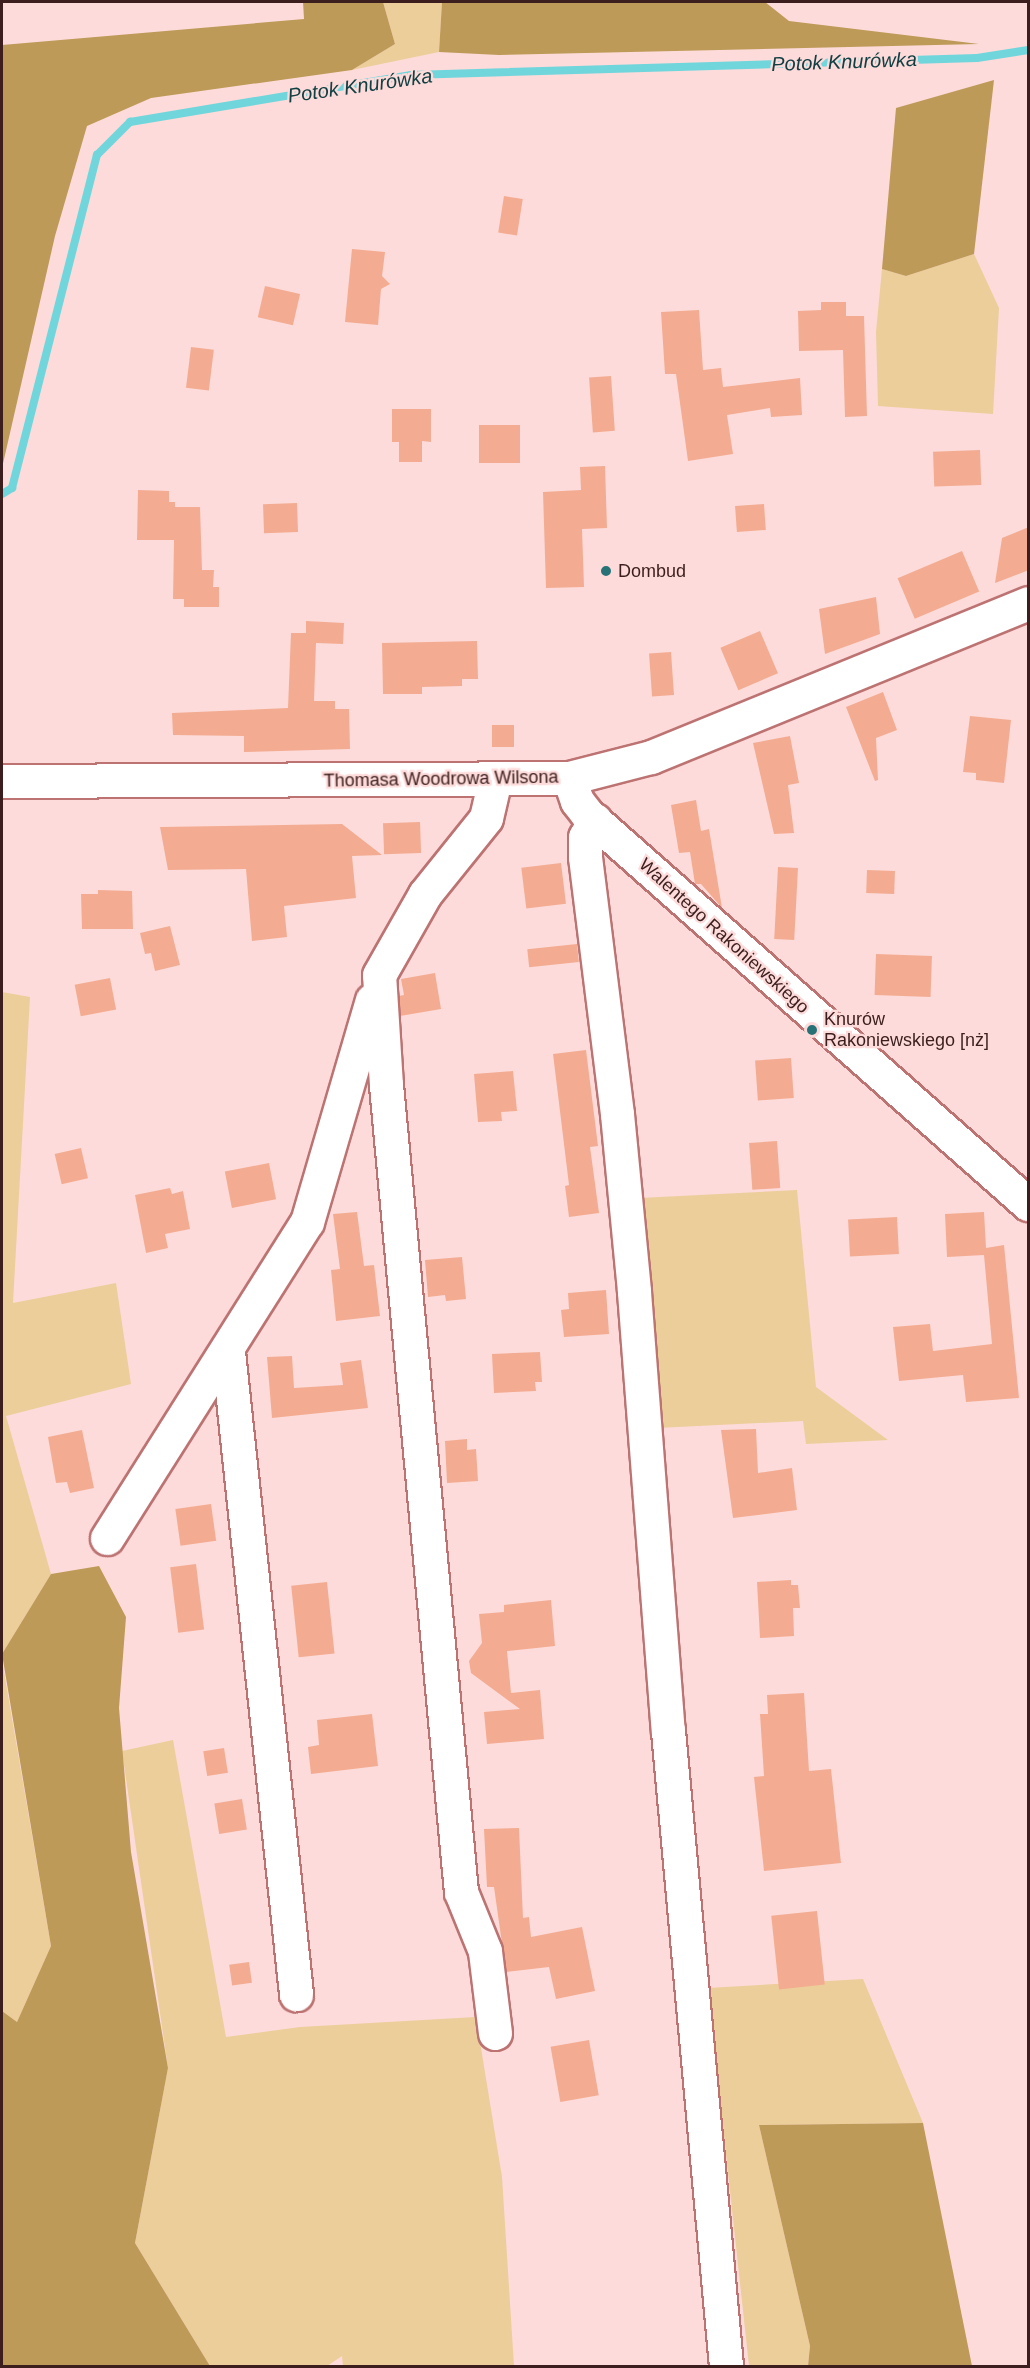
<!DOCTYPE html>
<html>
<head>
<meta charset="utf-8">
<style>
  body { margin:0 }
  #map { position:relative; width:1030px; height:2368px; overflow:hidden; background:#fddbda; font-family:Arial,sans-serif }
  div>[style] { position:absolute }
  .green>* { inset:0; background:#ecce9a }
  .forest>* { inset:0; background:#be9a58 }
  .stream>* { height:8px; margin:-4px; padding:0 4px; transform-origin:4px; border-radius:4px; background:#70d6dc }
  .building>* { inset:0; background:#f3ac91; transform-origin:0 0 }
  .roads { filter:drop-shadow(2px 0 #bc7372) drop-shadow(-2px 0 #bc7372) drop-shadow(0 2px #bc7372) drop-shadow(0 -2px #bc7372) }
  .minor>* { height:33px; margin:-16.5px; padding:0 16.5px; transform-origin:16.5px; border-radius:16.5px; background:#fff }
  .dots>* { width:16px; height:16px; translate:-50% -50%; box-sizing:border-box; border:3px solid #fddbda; border-radius:50% }
  span { translate:-50% -50%; white-space:nowrap; text-align:center; line-height:1.15; -webkit-text-stroke:4.5px #fddbda; paint-order:stroke }
  .poi-label { font-size:18px; color:#3b1e1d }
  .left { translate:0 -50%; text-align:left }
  .street-label { font-size:18px; color:#3b1e1d }
  .water-label { font-size:20px; color:#104043; font-style:italic }
  .frame { position:absolute; inset:0; border:3px solid #3b1e1d; pointer-events:none }
</style>
</head>
<body>
<div id="map">
  <div class="green">
    <div style="clip-path:polygon(383px 2px,442px 2px,439px 52px,352px 70px,395px 44px)"></div>
    <div style="clip-path:polygon(974px 254px,999px 308px,993px 414px,878px 406px,876px 332px,882px 269px,906px 276px)"></div>
    <div style="clip-path:polygon(2px 992px,30px 997px,13px 1303px,116px 1283px,131px 1384px,6px 1416px,51px 1574px,2px 1654px)"></div>
    <div style="clip-path:polygon(797px 1190px,816px 1387px,888px 1440px,806px 1444px,803px 1421px,657px 1428px,640px 1198px)"></div>
    <div style="clip-path:polygon(2px 1660px,51px 1946px,17px 2022px,2px 2011px)"></div>
    <div style="clip-path:polygon(173px 1740px,226px 2037px,300px 2027px,476px 2017px,502px 2177px,514px 2366px,343px 2366px,342px 2356px,327px 2366px,210px 2366px,135px 2243px,168px 2068px,122px 1751px)"></div>
    <div style="clip-path:polygon(863px 1979px,923px 2123px,759px 2125px,810px 2346px,808px 2366px,749px 2366px,708px 1988px)"></div>
  </div>
  <div class="forest">
    <div style="clip-path:polygon(303px 2px,383px 2px,395px 44px,352px 70px,151px 98px,87px 126px,55px 236px,2px 468px,2px 45px,304px 19px)"></div>
    <div style="clip-path:polygon(442px 2px,765px 2px,789px 21px,979px 44px,499px 55px,439px 52px)"></div>
    <div style="clip-path:polygon(994px 80px,974px 254px,906px 276px,882px 269px,896px 108px)"></div>
    <div style="clip-path:polygon(99px 1566px,126px 1617px,119px 1708px,131px 1852px,168px 2068px,135px 2243px,210px 2366px,2px 2366px,2px 2011px,17px 2022px,51px 1946px,2px 1654px,51px 1574px)"></div>
    <div style="clip-path:polygon(923px 2123px,972px 2366px,808px 2366px,810px 2346px,759px 2125px)"></div>
  </div>
  <div class="stream">
    <div style="left:2px;top:494px;width:12px;rotate:-31deg"></div>
    <div style="left:12px;top:488px;width:344px;rotate:-75.7deg"></div>
    <div style="left:97px;top:155px;width:47px;rotate:-45deg"></div>
    <div style="left:130px;top:122px;width:285px;rotate:-9.5deg"></div>
    <div style="left:411px;top:75px;width:566px;rotate:-1.72deg"></div>
    <div style="left:977px;top:58px;width:52px;rotate:-8.9deg"></div>
  </div>
  <div class="building">
    <div style="left:504px;top:196px;width:19px;height:37px;rotate:9deg"></div>
    <div style="clip-path:polygon(352px 249px,385px 252px,382px 276px,390px 284px,381px 289px,378px 325px,345px 322px)"></div>
    <div style="left:265px;top:286px;width:36px;height:32px;rotate:13deg"></div>
    <div style="clip-path:polygon(821px 302px,846px 302px,846px 316px,864px 316px,867px 416px,845px 417px,843px 350px,799px 351px,798px 311px,821px 310px)"></div>
    <div style="clip-path:polygon(699px 310px,703px 370px,721px 368px,723px 387px,800px 378px,802px 415px,771px 417px,770px 408px,727px 415px,733px 454px,688px 461px,676px 374px,665px 374px,661px 312px)"></div>
    <div style="left:191px;top:347px;width:23px;height:41px;rotate:7deg"></div>
    <div style="left:611px;top:376px;width:55px;height:22px;rotate:86deg"></div>
    <div style="clip-path:polygon(392px 409px,431px 409px,431px 442px,422px 441px,422px 462px,399px 462px,399px 442px,392px 442px)"></div>
    <div style="left:479px;top:425px;width:41px;height:38px"></div>
    <div style="left:980px;top:450px;width:35px;height:47px;rotate:88deg"></div>
    <div style="clip-path:polygon(605px 466px,607px 528px,582px 529px,584px 587px,546px 588px,543px 492px,581px 490px,580px 467px)"></div>
    <div style="clip-path:polygon(138px 490px,169px 491px,169px 502px,175px 502px,175px 507px,200px 507px,202px 570px,214px 570px,213px 587px,219px 587px,219px 607px,184px 607px,184px 599px,173px 599px,174px 540px,137px 540px)"></div>
    <div style="left:297px;top:503px;width:29px;height:34px;rotate:88deg"></div>
    <div style="left:764px;top:504px;width:26px;height:29px;rotate:86deg"></div>
    <div style="clip-path:polygon(1029px 527px,1029px 570px,995px 583px,1002px 538px)"></div>
    <div style="left:962px;top:551px;width:44px;height:70px;rotate:67deg"></div>
    <div style="clip-path:polygon(876px 597px,880px 634px,825px 654px,819px 609px)"></div>
    <div style="clip-path:polygon(306px 621px,344px 623px,343px 644px,316px 643px,314px 701px,335px 701px,335px 709px,349px 709px,350px 749px,244px 752px,244px 736px,173px 735px,172px 713px,288px 708px,291px 633px,306px 633px)"></div>
    <div style="left:760px;top:631px;width:46px;height:43px;rotate:67deg"></div>
    <div style="clip-path:polygon(477px 641px,478px 679px,462px 679px,462px 686px,422px 687px,422px 694px,383px 694px,382px 643px)"></div>
    <div style="left:671px;top:652px;width:43px;height:22px;rotate:86deg"></div>
    <div style="clip-path:polygon(883px 692px,897px 730px,876px 738px,878px 780px,875px 781px,846px 707px)"></div>
    <div style="clip-path:polygon(970px 716px,1011px 720px,1004px 783px,976px 780px,976px 773px,963px 772px)"></div>
    <div style="left:492px;top:725px;width:22px;height:22px"></div>
    <div style="clip-path:polygon(790px 736px,799px 783px,788px 785px,794px 833px,774px 834px,753px 743px)"></div>
    <div style="clip-path:polygon(696px 800px,701px 831px,709px 829px,722px 908px,701px 884px,695px 884px,690px 852px,679px 853px,671px 805px)"></div>
    <div style="left:420px;top:822px;width:31px;height:37px;rotate:88deg"></div>
    <div style="clip-path:polygon(342px 824px,382px 855px,352px 856px,356px 898px,284px 906px,287px 937px,252px 941px,246px 869px,168px 870px,160px 827px)"></div>
    <div style="left:561px;top:863px;width:41px;height:40px;rotate:83deg"></div>
    <div style="left:778px;top:867px;width:20px;height:72px;rotate:3deg"></div>
    <div style="left:867px;top:870px;width:28px;height:23px;rotate:2deg"></div>
    <div style="clip-path:polygon(98px 890px,132px 891px,133px 929px,82px 929px,81px 894px,98px 894px)"></div>
    <div style="clip-path:polygon(170px 926px,180px 965px,155px 971px,151px 953px,145px 954px,140px 933px)"></div>
    <div style="left:577px;top:944px;width:18px;height:50px;rotate:84deg"></div>
    <div style="left:876px;top:954px;width:56px;height:41px;rotate:2deg"></div>
    <div style="clip-path:polygon(435px 973px,441px 1009px,400px 1016px,399px 996px,404px 995px,401px 979px)"></div>
    <div style="left:110px;top:978px;width:32px;height:36px;rotate:79deg"></div>
    <div style="clip-path:polygon(586px 1050px,598px 1146px,590px 1147px,599px 1213px,569px 1217px,565px 1186px,569px 1185px,553px 1054px)"></div>
    <div style="left:791px;top:1058px;width:40px;height:36px;rotate:86deg"></div>
    <div style="clip-path:polygon(513px 1071px,517px 1111px,501px 1112px,502px 1121px,478px 1122px,474px 1074px)"></div>
    <div style="left:777px;top:1141px;width:47px;height:28px;rotate:86deg"></div>
    <div style="left:81px;top:1148px;width:31px;height:27px;rotate:77deg"></div>
    <div style="left:269px;top:1163px;width:37px;height:45px;rotate:79deg"></div>
    <div style="clip-path:polygon(170px 1188px,172px 1194px,183px 1191px,190px 1229px,165px 1234px,168px 1248px,146px 1253px,135px 1195px)"></div>
    <div style="clip-path:polygon(357px 1212px,364px 1266px,374px 1265px,380px 1316px,336px 1321px,331px 1270px,340px 1269px,333px 1214px)"></div>
    <div style="clip-path:polygon(984px 1212px,986px 1248px,1004px 1245px,1019px 1398px,966px 1402px,963px 1375px,899px 1381px,893px 1327px,930px 1324px,933px 1351px,992px 1344px,984px 1255px,947px 1257px,945px 1214px)"></div>
    <div style="left:897px;top:1217px;width:37px;height:49px;rotate:87deg"></div>
    <div style="clip-path:polygon(462px 1257px,466px 1299px,446px 1301px,445px 1295px,428px 1297px,425px 1260px)"></div>
    <div style="clip-path:polygon(606px 1290px,609px 1334px,564px 1337px,561px 1310px,569px 1309px,568px 1293px)"></div>
    <div style="clip-path:polygon(540px 1352px,542px 1382px,535px 1382px,536px 1391px,494px 1393px,492px 1354px)"></div>
    <div style="clip-path:polygon(292px 1356px,294px 1388px,343px 1385px,340px 1363px,361px 1360px,368px 1408px,272px 1418px,267px 1357px)"></div>
    <div style="clip-path:polygon(756px 1429px,758px 1473px,792px 1468px,797px 1510px,733px 1518px,721px 1430px)"></div>
    <div style="clip-path:polygon(82px 1430px,94px 1488px,70px 1493px,67px 1482px,56px 1483px,48px 1437px)"></div>
    <div style="clip-path:polygon(467px 1439px,467px 1450px,476px 1449px,478px 1481px,447px 1483px,445px 1441px)"></div>
    <div style="left:211px;top:1504px;width:37px;height:36px;rotate:82deg"></div>
    <div style="left:196px;top:1564px;width:66px;height:26px;rotate:83deg"></div>
    <div style="clip-path:polygon(791px 1580px,791px 1585px,798px 1585px,800px 1608px,793px 1608px,794px 1636px,760px 1638px,757px 1582px)"></div>
    <div style="left:327px;top:1582px;width:72px;height:36px;rotate:84deg"></div>
    <div style="clip-path:polygon(551px 1600px,555px 1646px,507px 1651px,511px 1693px,540px 1690px,544px 1739px,487px 1744px,484px 1712px,520px 1709px,471px 1673px,469px 1661px,482px 1643px,479px 1614px,504px 1612px,504px 1605px)"></div>
    <div style="clip-path:polygon(804px 1693px,809px 1771px,831px 1769px,841px 1863px,764px 1871px,754px 1777px,764px 1776px,760px 1714px,768px 1714px,767px 1695px)"></div>
    <div style="clip-path:polygon(372px 1714px,378px 1766px,311px 1774px,308px 1747px,319px 1745px,317px 1720px)"></div>
    <div style="left:224px;top:1748px;width:25px;height:21px;rotate:81deg"></div>
    <div style="left:242px;top:1799px;width:31px;height:28px;rotate:81deg"></div>
    <div style="clip-path:polygon(519px 1828px,523px 1918px,529px 1917px,531px 1937px,582px 1927px,595px 1991px,556px 1999px,549px 1967px,506px 1972px,494px 1887px,487px 1887px,484px 1829px)"></div>
    <div style="left:817px;top:1911px;width:74px;height:46px;rotate:84deg"></div>
    <div style="left:249px;top:1962px;width:21px;height:20px;rotate:82deg"></div>
    <div style="left:589px;top:2040px;width:56px;height:39px;rotate:80deg"></div>
  </div>
  <div class="roads">
    <div class="minor">
      <div style="left:569px;top:778px;width:24px;rotate:71deg"></div>
      <div style="left:577px;top:801px;width:16px;rotate:52deg"></div>
      <div style="left:587px;top:814px;width:589px;rotate:41.49deg"></div>
      <div style="left:2px;top:781px;width:567px;rotate:-0.3deg"></div>
      <div style="left:569px;top:778px;width:85px;rotate:-14.4deg"></div>
      <div style="left:651px;top:757px;width:407px;rotate:-22.2deg"></div>
      <div style="left:595px;top:820px;width:20px;rotate:120deg"></div>
      <div style="left:585px;top:837px;width:20px;rotate:90deg"></div>
      <div style="left:585px;top:857px;width:259px;rotate:82.9deg"></div>
      <div style="left:617px;top:1114px;width:179px;rotate:84.5deg"></div>
      <div style="left:634px;top:1292px;width:440px;rotate:85.6deg"></div>
      <div style="left:668px;top:1731px;width:638px;rotate:84.78deg"></div>
      <div style="left:228px;top:1352px;width:646px;rotate:83.95deg"></div>
      <div style="left:107px;top:1538px;width:374px;rotate:-57.7deg"></div>
      <div style="left:307px;top:1222px;width:231px;rotate:-73.7deg"></div>
      <div style="left:495px;top:2033px;width:83px;rotate:-97deg"></div>
      <div style="left:485px;top:1951px;width:64px;rotate:-112.1deg"></div>
      <div style="left:461px;top:1892px;width:810px;rotate:-95.31deg"></div>
      <div style="left:386px;top:1085px;width:110px;rotate:-93.6deg"></div>
      <div style="left:379px;top:975px;width:93px;rotate:-60.4deg"></div>
      <div style="left:425px;top:894px;width:97px;rotate:-51.2deg"></div>
      <div style="left:486px;top:818px;width:39px;rotate:-77deg"></div>
    </div>
  </div>
  <div class="dots">
    <div style="left:606px;top:571px;background:#277277"></div>
    <div style="left:812px;top:1030px;background:#277277"></div>
  </div>
  <div class="poi-label">
    <span class="left" style="left:618px;top:571px">Dombud</span>
    <span class="left" style="left:824px;top:1030px">Knurów<br>Rakoniewskiego [nż]</span>
  </div>
  <div class="street-label">
    <span style="left:441px;top:779px;rotate:-1deg">Thomasa Woodrowa Wilsona</span>
    <span style="left:724px;top:936px;rotate:42deg">Walentego Rakoniewskiego</span>
  </div>
  <div class="water-label">
    <span style="left:844px;top:62px;rotate:-2deg">Potok Knurówka</span>
    <span style="left:360px;top:86px;rotate:-8deg">Potok Knurówka</span>
  </div>
  <div class="frame"></div>
</div>
</body>
</html>
